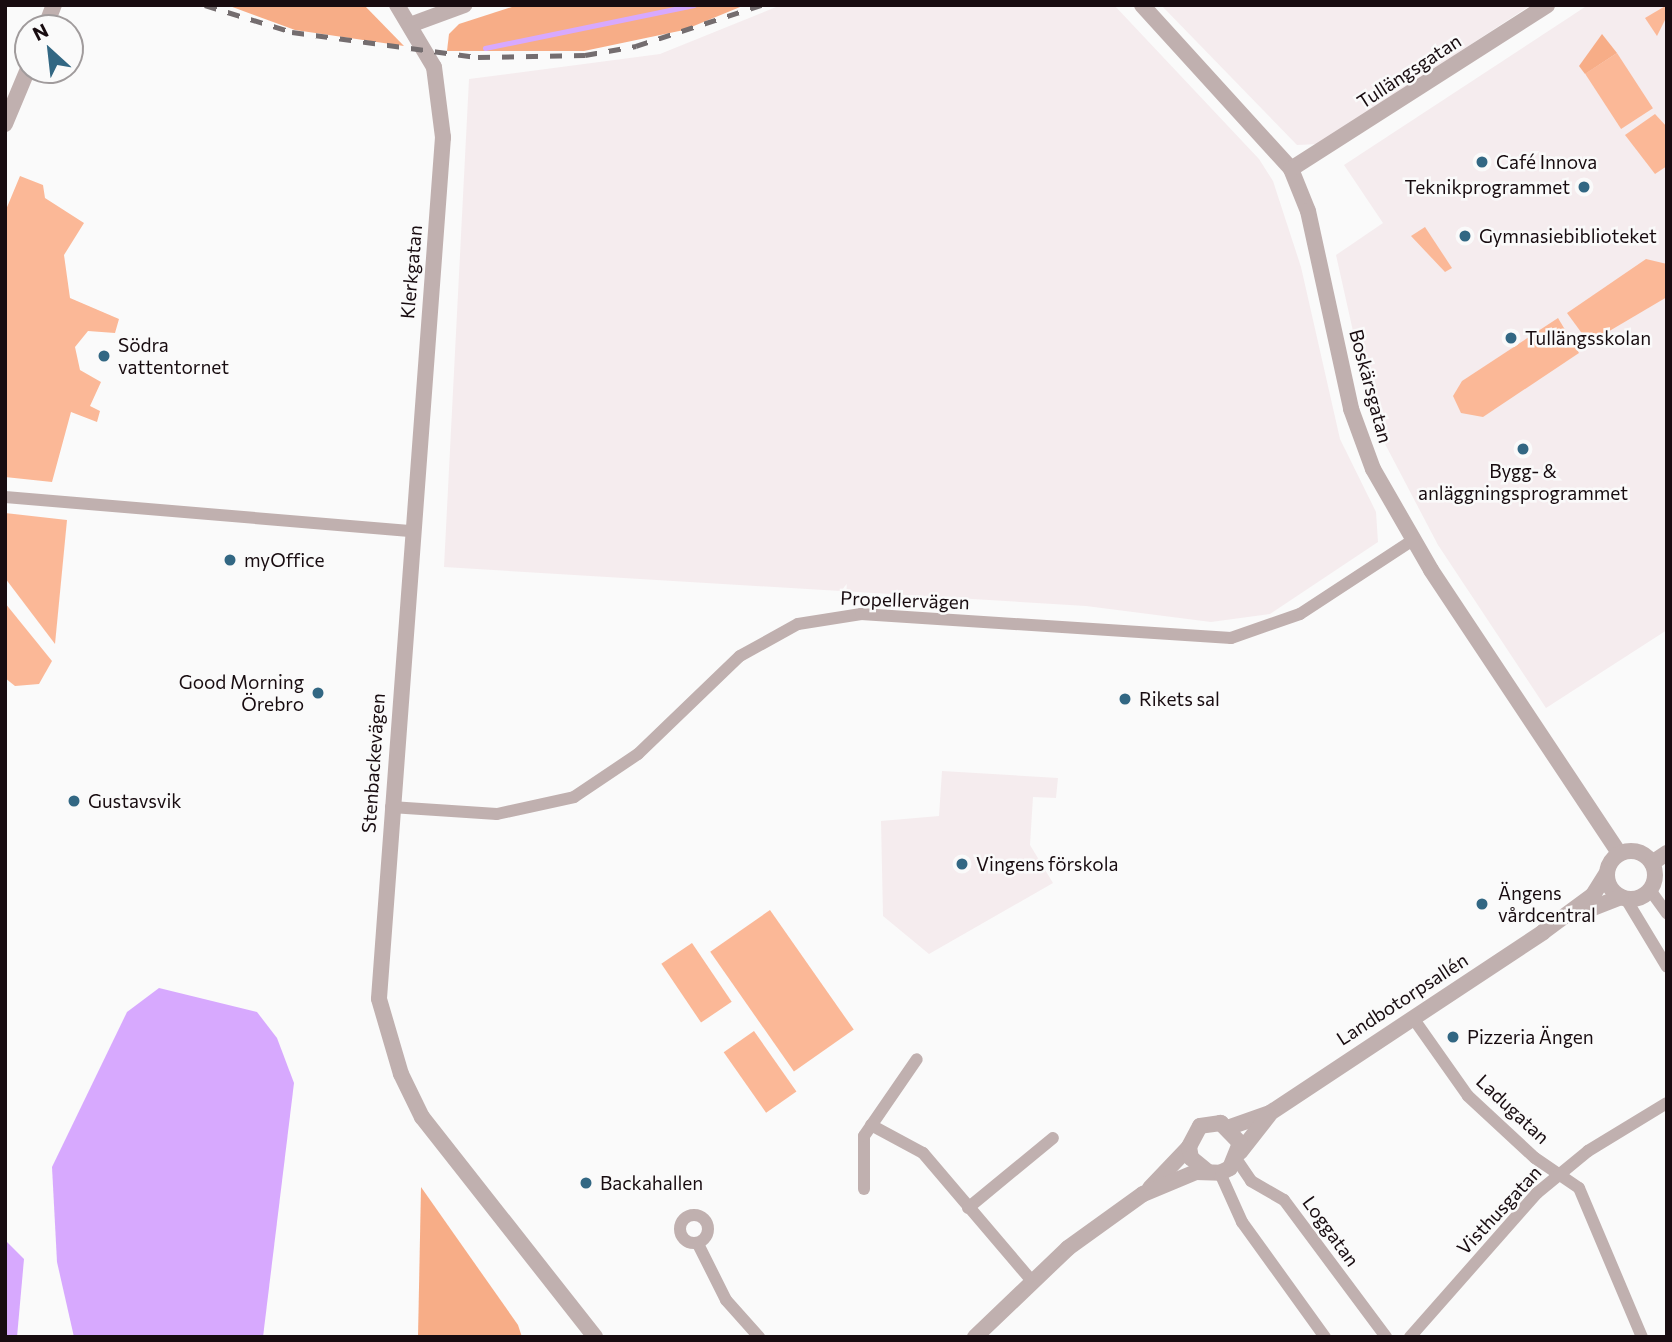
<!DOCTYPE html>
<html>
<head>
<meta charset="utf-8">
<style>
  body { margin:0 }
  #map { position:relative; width:1672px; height:1342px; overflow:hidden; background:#fafafa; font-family:Commissioner,sans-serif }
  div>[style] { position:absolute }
  .built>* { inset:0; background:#f5ecee }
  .green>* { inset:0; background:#fbb897; transform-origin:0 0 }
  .forest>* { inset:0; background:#f7ad87 }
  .water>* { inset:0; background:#d7a9fe }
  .stream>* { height:4.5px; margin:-2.25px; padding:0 2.25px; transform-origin:2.25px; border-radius:2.25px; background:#d7a9fe }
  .minor>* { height:12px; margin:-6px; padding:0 6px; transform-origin:6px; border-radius:6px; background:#c0b0af }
  .minor>.ring { margin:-6px; padding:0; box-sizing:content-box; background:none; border:12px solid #c0b0af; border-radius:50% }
  .tertiary>* { height:16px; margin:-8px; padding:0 8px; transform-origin:8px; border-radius:8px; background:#c0b0af }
  .tertiary>.ring { margin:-8px; padding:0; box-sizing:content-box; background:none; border:16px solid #c0b0af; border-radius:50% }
  .rail>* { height:4.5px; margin-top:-2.25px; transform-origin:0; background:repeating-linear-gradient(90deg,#746d6f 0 12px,transparent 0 24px) }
  .dots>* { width:19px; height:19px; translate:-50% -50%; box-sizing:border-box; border:4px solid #fafafa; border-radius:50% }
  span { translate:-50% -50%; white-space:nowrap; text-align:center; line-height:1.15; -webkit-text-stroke:5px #fafafa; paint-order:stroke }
  .street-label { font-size:19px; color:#180c10 }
  .poi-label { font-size:19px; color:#180c10 }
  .left { translate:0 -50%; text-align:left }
  .right { translate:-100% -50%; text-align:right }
  .frame { position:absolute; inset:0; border:7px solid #180c10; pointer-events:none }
  .north { position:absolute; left:14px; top:14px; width:70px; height:70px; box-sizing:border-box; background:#fafafa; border:2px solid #a09b9c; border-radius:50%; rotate:333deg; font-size:19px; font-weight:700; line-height:28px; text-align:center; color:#180c10 }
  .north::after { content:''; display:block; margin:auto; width:24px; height:32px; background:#326783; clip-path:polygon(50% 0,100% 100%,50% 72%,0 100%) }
</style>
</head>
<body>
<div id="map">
  <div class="built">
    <div style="clip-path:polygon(781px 5px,1114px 5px,1259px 159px,1273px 181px,1301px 267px,1340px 439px,1376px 512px,1378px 542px,1270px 614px,1211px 622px,1086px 606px,444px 567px,469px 79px,660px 54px)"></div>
    <div style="clip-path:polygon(1161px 5px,1531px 5px,1319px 144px,1297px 145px)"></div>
    <div style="clip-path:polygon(1588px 5px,1667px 5px,1667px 630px,1546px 708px,1438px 545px,1373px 421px,1336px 255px,1383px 223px,1344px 165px)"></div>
    <div style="clip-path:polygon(942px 771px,1058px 778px,1056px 798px,1033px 797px,1030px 845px,1053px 883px,929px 954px,883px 916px,881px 821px,939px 816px)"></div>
  </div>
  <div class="green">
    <div style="clip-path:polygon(1667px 5px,1667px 16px,1657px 36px,1645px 18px)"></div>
    <div style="left:1617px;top:53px;width:66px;height:38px;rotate:57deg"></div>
    <div style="clip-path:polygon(1655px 114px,1667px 127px,1667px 166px,1655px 174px,1625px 135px)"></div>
    <div style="clip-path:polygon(20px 176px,43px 185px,45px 198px,84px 223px,64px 255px,70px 298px,119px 319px,115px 333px,88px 331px,75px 347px,80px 370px,101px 382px,90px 406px,100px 411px,97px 422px,71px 412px,52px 482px,5px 477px,5px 212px)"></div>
    <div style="clip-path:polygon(1425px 227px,1452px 268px,1445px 272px,1411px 236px)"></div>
    <div style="clip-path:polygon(1646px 259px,1667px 264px,1667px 297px,1589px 343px,1567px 313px)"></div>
    <div style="clip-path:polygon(1558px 318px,1579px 353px,1483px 417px,1461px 413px,1453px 396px,1462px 381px)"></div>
    <div style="clip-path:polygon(5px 513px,67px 520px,55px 644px,5px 578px)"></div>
    <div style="clip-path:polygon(5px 603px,52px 661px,39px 684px,15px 686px,5px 678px)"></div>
    <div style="left:770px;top:910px;width:146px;height:73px;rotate:55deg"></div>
    <div style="left:692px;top:943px;width:71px;height:37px;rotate:56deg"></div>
    <div style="left:754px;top:1031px;width:74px;height:37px;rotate:55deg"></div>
  </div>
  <div class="forest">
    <div style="clip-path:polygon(227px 5px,364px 5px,404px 46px,295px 30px)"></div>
    <div style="clip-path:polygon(518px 5px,745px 5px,684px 30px,584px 51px,447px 51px,449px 34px,459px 24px)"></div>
    <div style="clip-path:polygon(1602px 34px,1617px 53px,1585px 74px,1579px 66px)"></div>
    <div style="clip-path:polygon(421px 1187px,518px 1325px,522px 1337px,418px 1337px)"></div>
  </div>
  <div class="water">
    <div style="clip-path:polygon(159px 988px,257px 1012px,277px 1038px,294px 1083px,263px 1337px,74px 1337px,57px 1262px,52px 1167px,127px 1012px)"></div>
    <div style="clip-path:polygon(5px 1240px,24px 1259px,17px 1337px,5px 1337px)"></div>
  </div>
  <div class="stream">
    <div style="left:485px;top:48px;width:213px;rotate:-11.6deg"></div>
  </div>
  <div class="minor">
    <div style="left:5px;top:497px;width:406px;rotate:4.8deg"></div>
    <div style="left:391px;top:807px;width:106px;rotate:3.8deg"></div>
    <div style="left:497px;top:814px;width:79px;rotate:-12.4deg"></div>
    <div style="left:574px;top:797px;width:77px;rotate:-33.9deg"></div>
    <div style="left:638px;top:754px;width:141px;rotate:-43.9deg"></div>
    <div style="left:740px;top:656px;width:66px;rotate:-28.9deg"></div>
    <div style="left:798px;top:624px;width:64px;rotate:-9deg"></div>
    <div style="left:861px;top:614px;width:371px;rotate:3.7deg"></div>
    <div style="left:1231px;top:638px;width:73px;rotate:-19.2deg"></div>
    <div style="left:1300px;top:614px;width:135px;rotate:-33.2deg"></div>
    <div style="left:1650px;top:890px;width:29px;rotate:54deg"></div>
    <div style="left:1626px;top:899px;width:79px;rotate:58.9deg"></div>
    <div style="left:1413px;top:1018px;width:95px;rotate:54.8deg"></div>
    <div style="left:1468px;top:1096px;width:91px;rotate:42.8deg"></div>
    <div style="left:1535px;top:1158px;width:53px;rotate:34.3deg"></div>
    <div style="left:1579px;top:1188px;width:162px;rotate:67.1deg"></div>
    <div style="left:871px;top:1125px;width:59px;rotate:28.3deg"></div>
    <div style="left:923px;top:1153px;width:167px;rotate:49.6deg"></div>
    <div style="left:1237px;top:1160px;width:25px;rotate:56deg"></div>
    <div style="left:1251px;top:1181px;width:38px;rotate:30deg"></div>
    <div style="left:1284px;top:1200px;width:171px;rotate:53.3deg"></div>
    <div style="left:1220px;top:1173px;width:54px;rotate:65.8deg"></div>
    <div style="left:1242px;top:1222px;width:142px;rotate:54.2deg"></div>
    <div style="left:864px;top:1189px;width:53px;rotate:-90deg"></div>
    <div style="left:864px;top:1136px;width:93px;rotate:-55.5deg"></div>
    <div style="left:968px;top:1208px;width:110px;rotate:-39.5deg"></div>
    <div class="ring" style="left:680px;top:1215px;width:16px;height:16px"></div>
    <div style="left:698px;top:1244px;width:63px;rotate:63.4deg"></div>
    <div style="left:726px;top:1300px;width:50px;rotate:48.3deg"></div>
    <div style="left:1410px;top:1337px;width:192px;rotate:-48.6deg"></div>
    <div style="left:1537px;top:1193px;width:66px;rotate:-39.5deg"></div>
    <div style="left:1588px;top:1151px;width:92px;rotate:-31.3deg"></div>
  </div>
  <div class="tertiary">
    <div style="left:397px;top:5px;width:72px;rotate:59.2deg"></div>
    <div style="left:434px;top:67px;width:71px;rotate:82.7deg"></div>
    <div style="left:443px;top:137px;width:864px;rotate:94.25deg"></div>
    <div style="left:379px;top:999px;width:78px;rotate:73.7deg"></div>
    <div style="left:401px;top:1074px;width:48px;rotate:64deg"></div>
    <div style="left:422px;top:1117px;width:280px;rotate:51.8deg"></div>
    <div style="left:1142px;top:5px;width:222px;rotate:47.7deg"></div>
    <div style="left:1291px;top:169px;width:45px;rotate:68deg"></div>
    <div style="left:1308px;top:211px;width:203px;rotate:77.7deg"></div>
    <div style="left:1351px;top:409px;width:64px;rotate:69.9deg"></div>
    <div style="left:1373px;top:469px;width:116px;rotate:60.1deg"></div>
    <div style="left:1431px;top:570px;width:340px;rotate:56.4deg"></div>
    <div style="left:410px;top:25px;width:58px;rotate:-20.3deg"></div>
    <div style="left:45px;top:28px;width:25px;rotate:-69deg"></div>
    <div style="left:5px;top:124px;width:60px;rotate:-67.3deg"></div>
    <div style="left:1291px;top:169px;width:304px;rotate:-32.6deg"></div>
    <div class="ring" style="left:1607px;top:851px;width:32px;height:32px"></div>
    <div style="left:1652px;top:863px;width:18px;rotate:-34deg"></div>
    <div style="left:1580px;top:913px;width:44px;rotate:-21.3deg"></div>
    <div style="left:1230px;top:1127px;width:42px;rotate:-19.3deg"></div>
    <div style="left:1270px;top:1113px;width:328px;rotate:-33.5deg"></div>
    <div style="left:1543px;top:932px;width:62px;rotate:-36.5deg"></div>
    <div style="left:1593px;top:895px;width:26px;rotate:-58deg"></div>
    <div style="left:1240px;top:1152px;width:47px;rotate:-51.9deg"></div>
    <div style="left:1150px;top:1188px;width:57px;rotate:-46.4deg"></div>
    <div style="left:975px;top:1337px;width:129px;rotate:-43.7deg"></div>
    <div style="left:1068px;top:1248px;width:92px;rotate:-35.8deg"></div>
    <div style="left:1143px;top:1194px;width:57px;rotate:-22.5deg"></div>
    <div style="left:1196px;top:1172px;width:24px;rotate:2deg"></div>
    <div style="left:1220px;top:1173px;width:11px;rotate:-27deg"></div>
    <div style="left:1230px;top:1168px;width:27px;rotate:-68deg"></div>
    <div style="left:1240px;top:1143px;width:28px;rotate:-134deg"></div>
    <div style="left:1221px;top:1123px;width:21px;rotate:172deg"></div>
    <div style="left:1200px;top:1126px;width:24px;rotate:118deg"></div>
    <div style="left:1189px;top:1147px;width:11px;rotate:80deg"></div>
    <div style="left:1191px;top:1158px;width:22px;rotate:39deg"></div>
  </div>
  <div class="rail">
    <div style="left:205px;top:5px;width:91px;rotate:17.2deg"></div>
    <div style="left:292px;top:32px;width:188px;rotate:7.7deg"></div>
    <div style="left:478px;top:57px;width:107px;rotate:-1.1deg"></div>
    <div style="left:585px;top:55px;width:52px;rotate:-10deg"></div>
    <div style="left:636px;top:46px;width:132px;rotate:-18.2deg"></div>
  </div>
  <div class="dots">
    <div style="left:1482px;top:162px;background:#326783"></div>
    <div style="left:1584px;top:187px;background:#326783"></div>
    <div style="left:1465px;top:236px;background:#326783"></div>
    <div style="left:1511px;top:338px;background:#326783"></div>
    <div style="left:104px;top:356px;background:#326783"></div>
    <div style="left:1523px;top:449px;background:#326783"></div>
    <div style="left:230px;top:560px;background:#326783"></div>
    <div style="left:318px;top:693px;background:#326783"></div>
    <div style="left:1125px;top:699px;background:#326783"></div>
    <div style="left:74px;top:801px;background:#326783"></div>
    <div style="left:962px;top:864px;background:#326783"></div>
    <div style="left:1482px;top:904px;background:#326783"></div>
    <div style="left:1453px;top:1037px;background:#326783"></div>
    <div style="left:586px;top:1183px;background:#326783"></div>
  </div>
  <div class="street-label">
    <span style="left:1409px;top:71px;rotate:-33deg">Tullängsgatan</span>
    <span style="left:411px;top:272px;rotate:-85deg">Klerkgatan</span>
    <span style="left:1371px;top:386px;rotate:75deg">Boskärsgatan</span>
    <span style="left:905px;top:600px;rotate:2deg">Propellervägen</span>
    <span style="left:373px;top:763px;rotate:-86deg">Stenbackevägen</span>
    <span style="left:1402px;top:999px;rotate:-33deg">Landbotorpsallén</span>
    <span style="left:1513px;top:1109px;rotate:43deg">Ladugatan</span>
    <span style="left:1499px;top:1210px;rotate:-47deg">Visthusgatan</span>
    <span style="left:1331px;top:1231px;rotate:54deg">Loggatan</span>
  </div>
  <div class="poi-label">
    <span class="left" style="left:1496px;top:162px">Café Innova</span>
    <span class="right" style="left:1570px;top:187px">Teknikprogrammet</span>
    <span class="left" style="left:1479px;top:236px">Gymnasiebiblioteket</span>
    <span class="left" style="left:1525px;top:338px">Tullängsskolan</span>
    <span class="left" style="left:118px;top:356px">Södra<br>vattentornet</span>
    <span style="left:1523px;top:482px">Bygg- &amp;<br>anläggningsprogrammet</span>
    <span class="left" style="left:244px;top:560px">myOffice</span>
    <span class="right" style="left:304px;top:693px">Good Morning<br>Örebro</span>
    <span class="left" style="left:1139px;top:699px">Rikets sal</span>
    <span class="left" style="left:88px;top:801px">Gustavsvik</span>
    <span class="left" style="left:976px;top:864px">Vingens förskola</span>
    <span class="left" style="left:1498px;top:904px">Ängens<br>vårdcentral</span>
    <span class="left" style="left:1467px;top:1037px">Pizzeria Ängen</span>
    <span class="left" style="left:600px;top:1183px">Backahallen</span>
  </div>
  <div class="frame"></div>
  <div class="north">N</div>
</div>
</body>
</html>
